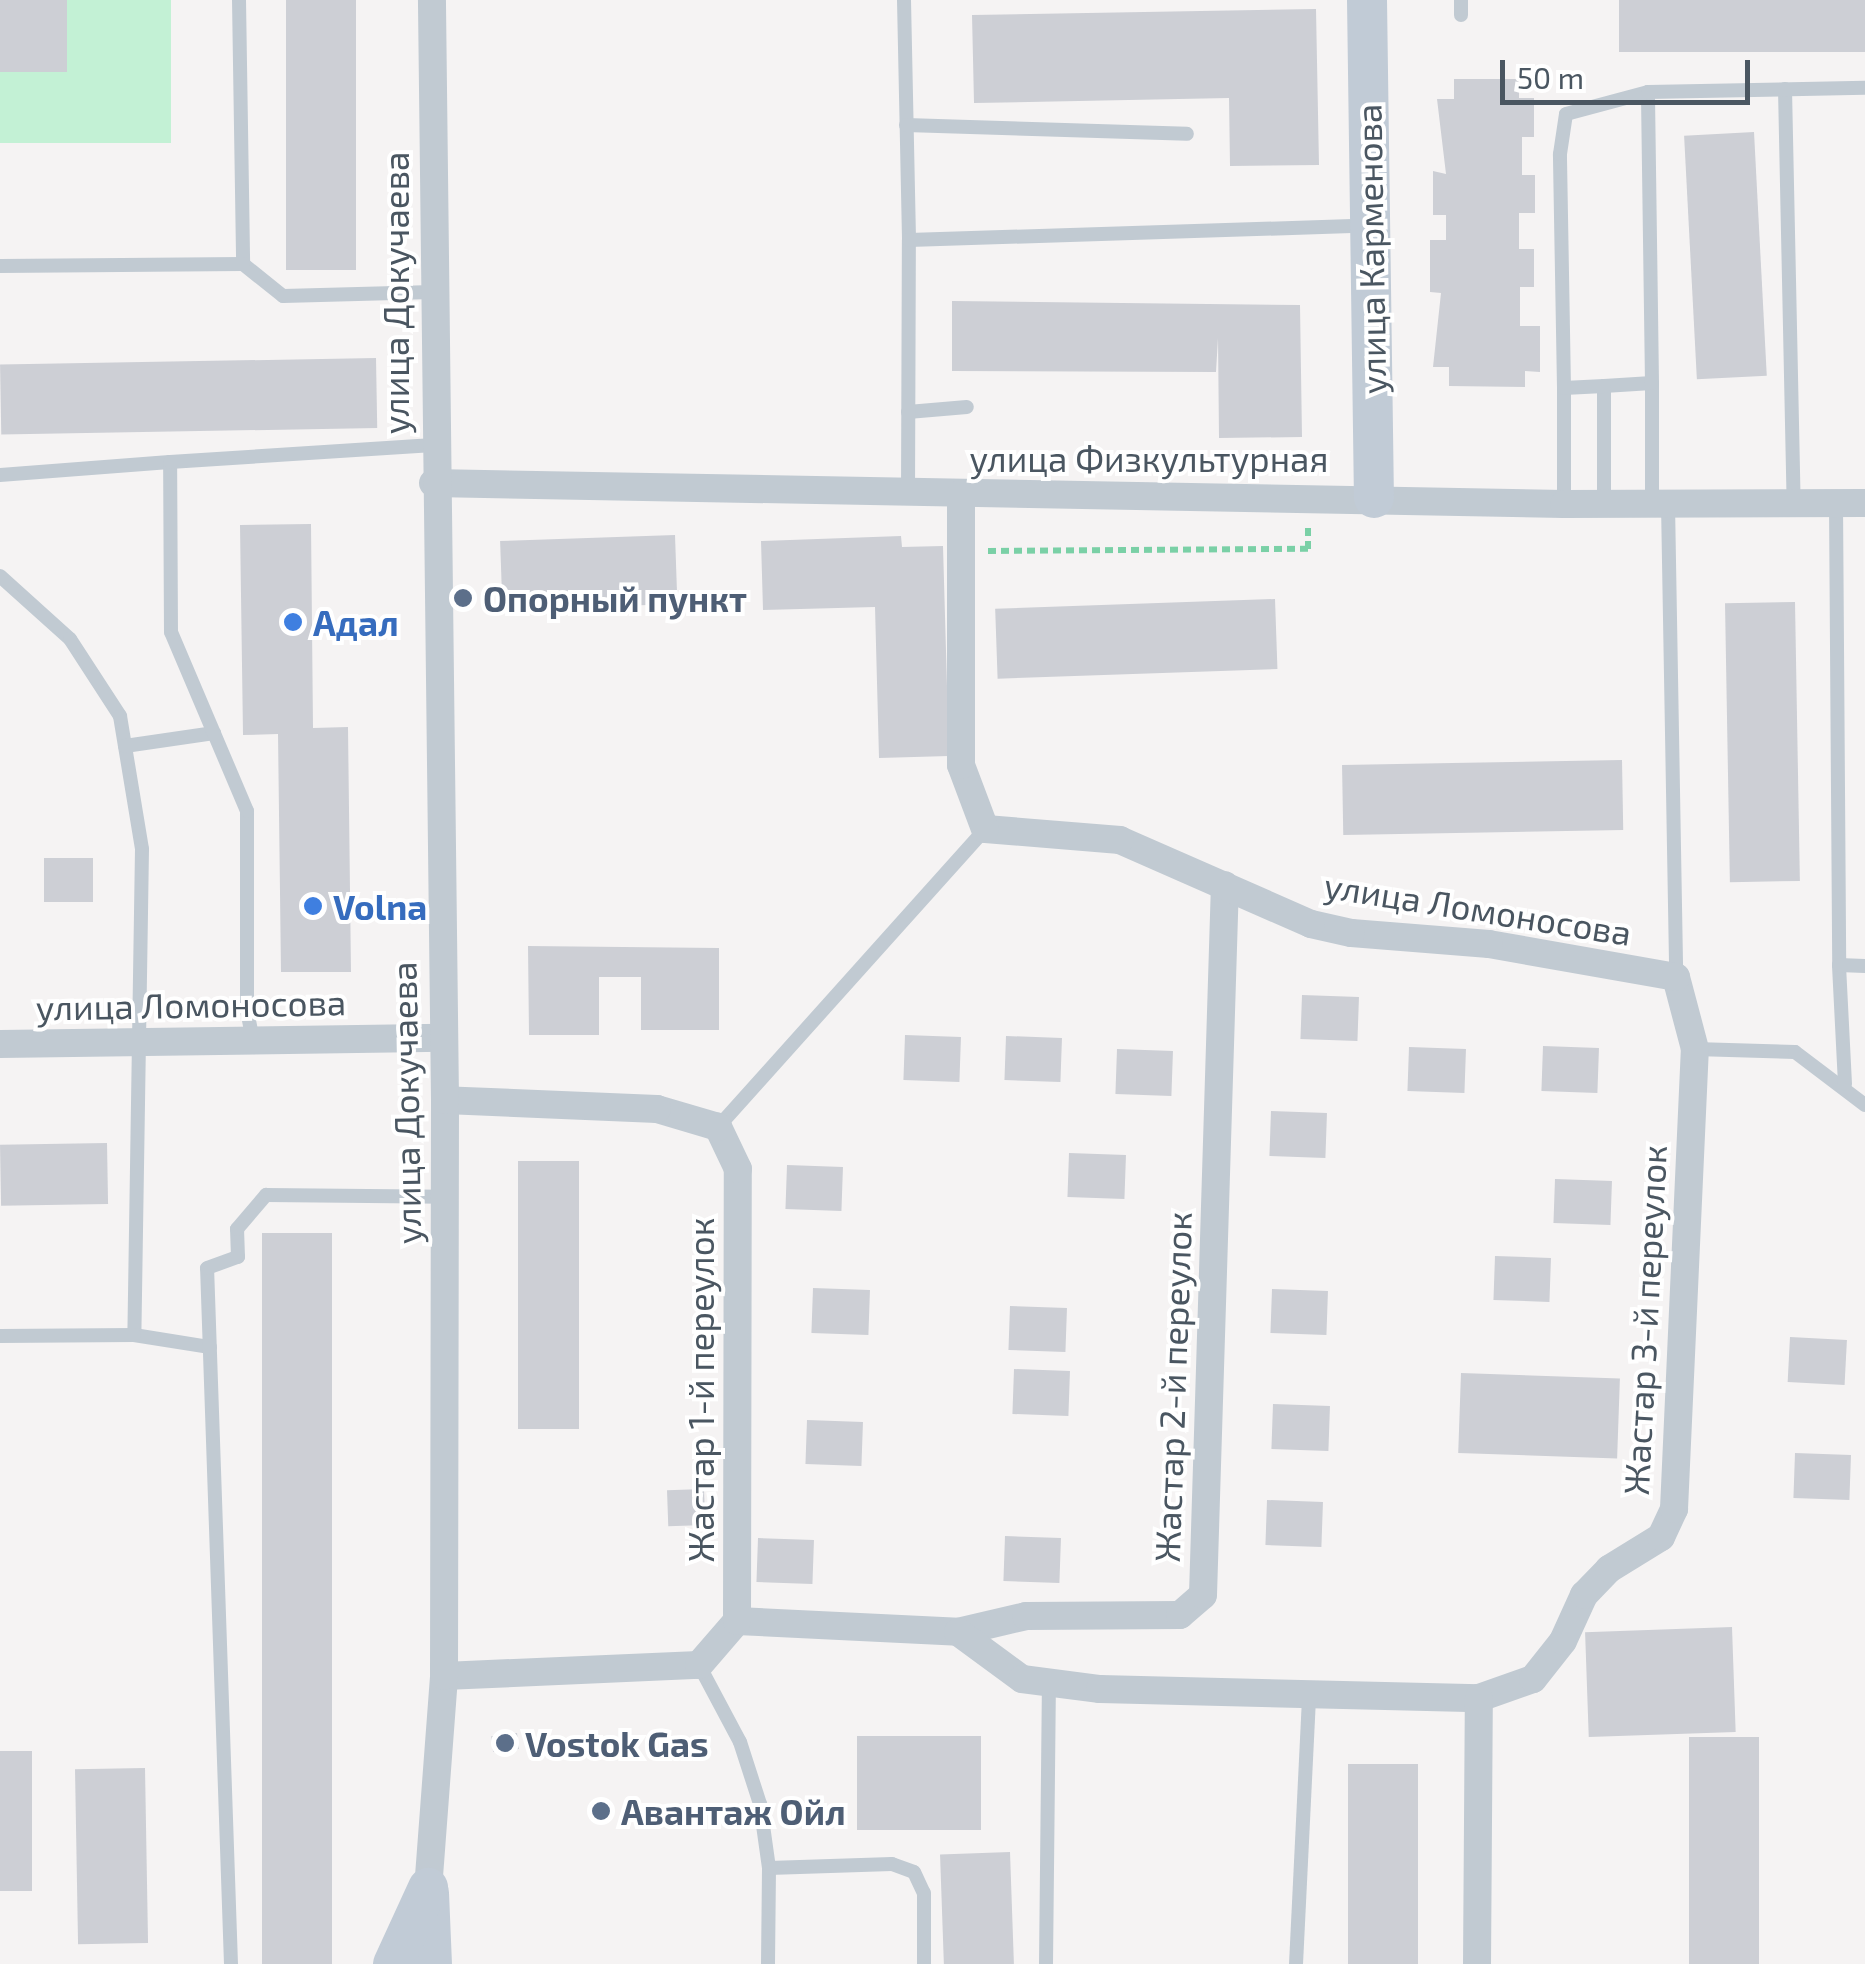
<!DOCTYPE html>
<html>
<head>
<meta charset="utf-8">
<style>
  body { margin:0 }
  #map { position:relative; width:1865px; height:1964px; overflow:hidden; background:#f5f3f3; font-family:"Exo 2",sans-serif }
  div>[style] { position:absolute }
  .green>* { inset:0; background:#c3f1d5; transform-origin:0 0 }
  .building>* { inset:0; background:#cdcfd5; transform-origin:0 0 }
  .path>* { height:6px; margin-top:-3px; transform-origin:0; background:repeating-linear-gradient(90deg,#7ad0a6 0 8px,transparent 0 13px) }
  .lane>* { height:14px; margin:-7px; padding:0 7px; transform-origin:7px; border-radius:7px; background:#c1cad2 }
  .street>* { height:28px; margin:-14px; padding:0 14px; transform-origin:14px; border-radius:14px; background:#c1cad2 }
  .secondary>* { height:40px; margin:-20px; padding:0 20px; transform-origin:20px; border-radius:20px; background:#c1cbd6 }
  .dots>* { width:28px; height:28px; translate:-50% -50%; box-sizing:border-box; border:5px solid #fff; border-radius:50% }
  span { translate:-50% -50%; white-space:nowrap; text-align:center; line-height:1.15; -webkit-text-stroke:8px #fff; paint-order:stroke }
  .street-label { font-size:35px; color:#4a5661 }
  .service-label { font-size:35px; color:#4e5e75; font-weight:700 }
  .left { translate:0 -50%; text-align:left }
  .shop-label { font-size:35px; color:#366cbe; font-weight:700 }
  .scale { position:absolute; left:1500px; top:60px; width:250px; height:45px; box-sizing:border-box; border:5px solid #4a5661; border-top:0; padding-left:12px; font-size:30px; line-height:35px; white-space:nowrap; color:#4a5661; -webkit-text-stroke:8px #fff; paint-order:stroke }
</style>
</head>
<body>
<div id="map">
  <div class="green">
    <div style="left:0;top:0;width:171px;height:143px"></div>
  </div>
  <div class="building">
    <div style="left:0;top:0;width:67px;height:72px"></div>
    <div style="left:286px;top:0;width:70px;height:270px"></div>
    <div style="left:1619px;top:0;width:246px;height:52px"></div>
    <div style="clip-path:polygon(1316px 9px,1319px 165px,1230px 166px,1229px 98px,974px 103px,972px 15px)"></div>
    <div style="clip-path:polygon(1454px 79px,1519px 79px,1519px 98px,1534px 98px,1534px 137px,1522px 137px,1522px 175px,1535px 175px,1535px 213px,1519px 213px,1519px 249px,1534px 249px,1534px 287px,1520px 287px,1520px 326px,1540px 326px,1540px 372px,1525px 371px,1525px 387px,1449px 386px,1449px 367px,1433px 367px,1441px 293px,1430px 292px,1430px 240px,1446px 240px,1446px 215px,1433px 215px,1433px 171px,1446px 174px,1437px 99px,1454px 99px)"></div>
    <div style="left:1754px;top:132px;width:244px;height:70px;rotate:87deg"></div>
    <div style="clip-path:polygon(952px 301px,1300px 305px,1302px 437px,1219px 438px,1218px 338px,1216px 372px,952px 371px)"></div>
    <div style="left:376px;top:358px;width:70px;height:376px;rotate:89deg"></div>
    <div style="clip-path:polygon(311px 524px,313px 728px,348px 727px,351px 972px,281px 972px,278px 734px,243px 735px,240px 525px)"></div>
    <div style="left:675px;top:535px;width:69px;height:175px;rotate:88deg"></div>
    <div style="clip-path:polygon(901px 536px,902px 547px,943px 546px,949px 756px,879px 758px,875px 607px,763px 610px,761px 541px)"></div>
    <div style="left:1275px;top:599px;width:70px;height:280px;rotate:88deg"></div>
    <div style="left:1795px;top:602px;width:279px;height:70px;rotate:89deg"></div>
    <div style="left:1622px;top:760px;width:70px;height:280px;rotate:89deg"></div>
    <div style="left:93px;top:858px;width:44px;height:49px;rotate:90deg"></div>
    <div style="clip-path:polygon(528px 946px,719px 948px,719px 1030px,641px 1030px,641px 977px,599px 977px,599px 1035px,529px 1035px)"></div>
    <div style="left:1302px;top:995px;width:57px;height:44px;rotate:2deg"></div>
    <div style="left:905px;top:1035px;width:56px;height:45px;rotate:2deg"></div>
    <div style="left:1006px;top:1036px;width:56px;height:44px;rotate:2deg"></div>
    <div style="left:1543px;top:1046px;width:56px;height:45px;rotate:2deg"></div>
    <div style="left:1409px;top:1047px;width:57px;height:44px;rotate:2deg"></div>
    <div style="left:1117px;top:1049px;width:56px;height:45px;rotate:2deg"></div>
    <div style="left:1271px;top:1111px;width:56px;height:45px;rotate:2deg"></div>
    <div style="left:107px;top:1143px;width:61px;height:107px;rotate:89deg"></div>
    <div style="left:1069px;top:1153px;width:57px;height:44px;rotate:2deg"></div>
    <div style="left:518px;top:1161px;width:61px;height:268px"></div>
    <div style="left:787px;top:1165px;width:56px;height:44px;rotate:2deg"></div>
    <div style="left:1555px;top:1179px;width:57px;height:44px;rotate:2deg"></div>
    <div style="left:262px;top:1233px;width:70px;height:731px"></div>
    <div style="left:1495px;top:1256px;width:56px;height:44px;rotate:2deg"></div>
    <div style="left:813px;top:1288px;width:57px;height:45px;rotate:2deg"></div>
    <div style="left:1272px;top:1289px;width:56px;height:44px;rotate:2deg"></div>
    <div style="left:1010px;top:1306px;width:57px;height:44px;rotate:2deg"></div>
    <div style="left:1790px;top:1337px;width:57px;height:45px;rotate:3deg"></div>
    <div style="left:1014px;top:1369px;width:56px;height:45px;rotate:2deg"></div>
    <div style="left:1461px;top:1373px;width:159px;height:80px;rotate:2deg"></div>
    <div style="left:1273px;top:1404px;width:57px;height:45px;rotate:2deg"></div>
    <div style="left:807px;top:1420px;width:56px;height:44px;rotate:2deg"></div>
    <div style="left:1795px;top:1453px;width:56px;height:45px;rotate:2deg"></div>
    <div style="left:704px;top:1489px;width:36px;height:37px;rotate:88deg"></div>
    <div style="left:1267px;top:1500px;width:56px;height:45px;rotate:2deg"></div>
    <div style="left:1005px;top:1536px;width:56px;height:45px;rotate:2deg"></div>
    <div style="left:758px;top:1538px;width:56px;height:44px;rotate:2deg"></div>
    <div style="left:1732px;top:1627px;width:105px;height:147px;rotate:88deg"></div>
    <div style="left:517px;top:1733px;width:16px;height:26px;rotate:83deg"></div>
    <div style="left:857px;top:1736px;width:124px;height:94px"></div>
    <div style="left:1759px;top:1737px;width:227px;height:70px;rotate:90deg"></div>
    <div style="left:0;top:1751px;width:32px;height:140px"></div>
    <div style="left:1348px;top:1764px;width:70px;height:200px"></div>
    <div style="left:145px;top:1768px;width:175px;height:70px;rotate:89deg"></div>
    <div style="left:1010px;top:1852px;width:112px;height:70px;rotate:88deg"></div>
  </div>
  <div class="path">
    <div style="left:988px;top:551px;width:320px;rotate:-0.4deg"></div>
    <div style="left:1308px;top:549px;width:22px;rotate:-90deg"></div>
  </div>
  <div class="lane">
    <div style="left:239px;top:0;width:264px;rotate:89.1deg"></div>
    <div style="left:243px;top:264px;width:51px;rotate:38.7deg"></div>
    <div style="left:283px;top:296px;width:150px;rotate:-1.5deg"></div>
    <div style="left:904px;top:0;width:240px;rotate:88.8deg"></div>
    <div style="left:1461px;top:15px;width:15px;rotate:-90deg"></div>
    <div style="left:1785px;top:89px;width:414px;rotate:88.8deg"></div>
    <div style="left:906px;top:125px;width:281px;rotate:1.8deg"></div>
    <div style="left:0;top:266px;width:243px;rotate:-0.5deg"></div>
    <div style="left:1652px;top:383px;width:121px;rotate:90deg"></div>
    <div style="left:1604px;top:386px;width:48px;rotate:-3.6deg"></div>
    <div style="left:1652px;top:383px;width:291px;rotate:-90.8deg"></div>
    <div style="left:1564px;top:388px;width:116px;rotate:90deg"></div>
    <div style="left:908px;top:412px;width:59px;rotate:-4.8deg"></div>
    <div style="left:0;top:475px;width:170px;rotate:-4.4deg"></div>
    <div style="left:908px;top:494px;width:254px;rotate:-89.8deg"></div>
    <div style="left:909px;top:240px;width:458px;rotate:-1.8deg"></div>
    <div style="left:1836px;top:503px;width:462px;rotate:89.6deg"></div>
    <div style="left:1604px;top:504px;width:118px;rotate:-90deg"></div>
    <div style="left:1604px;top:386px;width:40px;rotate:177.1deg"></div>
    <div style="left:1564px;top:388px;width:234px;rotate:-91deg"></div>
    <div style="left:1560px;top:154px;width:40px;rotate:-81.5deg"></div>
    <div style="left:1566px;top:114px;width:85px;rotate:-15deg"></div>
    <div style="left:1648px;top:92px;width:217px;rotate:-1.1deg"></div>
    <div style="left:1668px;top:504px;width:473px;rotate:89deg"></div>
    <div style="left:0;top:576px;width:94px;rotate:42deg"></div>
    <div style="left:70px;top:639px;width:92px;rotate:57deg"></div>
    <div style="left:120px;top:716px;width:135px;rotate:80.6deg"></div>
    <div style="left:142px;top:849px;width:486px;rotate:90.9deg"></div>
    <div style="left:134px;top:1335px;width:77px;rotate:9deg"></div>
    <div style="left:125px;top:746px;width:90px;rotate:-8.3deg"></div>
    <div style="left:253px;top:1041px;width:32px;rotate:-101deg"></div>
    <div style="left:247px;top:1010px;width:199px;rotate:-90deg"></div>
    <div style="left:247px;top:811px;width:194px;rotate:-113deg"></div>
    <div style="left:171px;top:632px;width:170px;rotate:-90.3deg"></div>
    <div style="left:170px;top:462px;width:264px;rotate:-3.7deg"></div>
    <div style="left:1695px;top:1049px;width:100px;rotate:1.7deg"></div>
    <div style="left:1795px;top:1052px;width:88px;rotate:37.1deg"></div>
    <div style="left:1845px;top:1084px;width:119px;rotate:-92.9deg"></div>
    <div style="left:1839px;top:965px;width:26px;rotate:2deg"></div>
    <div style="left:718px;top:1127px;width:400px;rotate:-48.1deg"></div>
    <div style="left:0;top:1336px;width:134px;rotate:-0.4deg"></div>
    <div style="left:699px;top:1665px;width:87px;rotate:62deg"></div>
    <div style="left:740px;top:1742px;width:65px;rotate:72.1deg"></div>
    <div style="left:760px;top:1804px;width:65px;rotate:82deg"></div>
    <div style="left:231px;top:1964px;width:696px;rotate:-91.97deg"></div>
    <div style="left:207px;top:1268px;width:33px;rotate:-20deg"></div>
    <div style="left:238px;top:1257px;width:28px;rotate:-92deg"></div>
    <div style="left:237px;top:1229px;width:45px;rotate:-49.5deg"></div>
    <div style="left:266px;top:1195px;width:178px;rotate:0.6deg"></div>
    <div style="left:768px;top:1964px;width:96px;rotate:-89.4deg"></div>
    <div style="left:769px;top:1868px;width:123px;rotate:-1.9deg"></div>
    <div style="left:892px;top:1864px;width:23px;rotate:20deg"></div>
    <div style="left:914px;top:1872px;width:23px;rotate:65deg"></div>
    <div style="left:924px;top:1893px;width:71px;rotate:90deg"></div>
    <div style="left:1046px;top:1964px;width:279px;rotate:-89.4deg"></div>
    <div style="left:1296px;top:1964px;width:268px;rotate:-87.2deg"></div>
  </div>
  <div class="street">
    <div style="left:433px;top:483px;width:1131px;rotate:1.06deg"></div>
    <div style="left:1564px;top:504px;width:301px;rotate:-0.2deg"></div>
    <div style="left:0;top:1044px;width:443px;rotate:-0.8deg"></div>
    <div style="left:737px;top:1621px;width:221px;rotate:2.8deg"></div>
    <div style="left:958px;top:1632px;width:70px;rotate:-13.2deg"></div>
    <div style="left:1026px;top:1616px;width:154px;rotate:-0.4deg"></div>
    <div style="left:1180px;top:1615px;width:30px;rotate:-41deg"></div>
    <div style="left:1203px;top:1595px;width:710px;rotate:-88.23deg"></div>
    <div style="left:958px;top:1632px;width:79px;rotate:36.3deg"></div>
    <div style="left:1022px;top:1679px;width:79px;rotate:7.3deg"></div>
    <div style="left:1100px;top:1689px;width:379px;rotate:1.4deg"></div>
    <div style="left:1479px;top:1698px;width:57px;rotate:-19.4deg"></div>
    <div style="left:1533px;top:1679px;width:48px;rotate:-51.7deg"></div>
    <div style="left:1563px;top:1641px;width:51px;rotate:-65.5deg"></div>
    <div style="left:1584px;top:1595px;width:36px;rotate:-46deg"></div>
    <div style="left:1609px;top:1569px;width:61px;rotate:-31.6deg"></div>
    <div style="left:1661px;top:1537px;width:31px;rotate:-65deg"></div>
    <div style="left:1674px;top:1509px;width:460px;rotate:-87.4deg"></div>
    <div style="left:1695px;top:1049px;width:74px;rotate:-104.8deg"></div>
    <div style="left:1676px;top:977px;width:190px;rotate:-170deg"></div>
    <div style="left:1489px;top:944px;width:138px;rotate:-175.4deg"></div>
    <div style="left:1351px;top:933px;width:41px;rotate:-167.3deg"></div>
    <div style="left:1311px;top:924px;width:209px;rotate:-156.3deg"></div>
    <div style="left:1120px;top:840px;width:135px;rotate:-175.3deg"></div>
    <div style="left:985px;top:829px;width:68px;rotate:-110.6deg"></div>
    <div style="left:961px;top:765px;width:271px;rotate:-90deg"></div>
    <div style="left:444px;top:1676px;width:255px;rotate:-2.5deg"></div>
    <div style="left:699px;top:1665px;width:58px;rotate:-49.2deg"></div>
    <div style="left:737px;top:1621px;width:452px;rotate:-89.9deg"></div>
    <div style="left:738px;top:1169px;width:47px;rotate:-115.5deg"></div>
    <div style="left:718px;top:1127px;width:64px;rotate:-163.6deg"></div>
    <div style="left:657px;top:1109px;width:212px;rotate:-177.6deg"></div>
    <div style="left:427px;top:1903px;width:228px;rotate:-85.7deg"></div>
    <div style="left:444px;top:1676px;width:576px;rotate:-89.9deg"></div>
    <div style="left:445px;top:1100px;width:1100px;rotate:-90.68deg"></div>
    <div style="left:1477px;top:1964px;width:266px;rotate:-89.6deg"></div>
  </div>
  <div class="secondary">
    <div style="left:1367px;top:0;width:498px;rotate:89.2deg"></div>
    <div style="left:429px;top:1893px;width:71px;rotate:87.6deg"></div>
    <div style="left:393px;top:1964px;width:84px;rotate:-65.3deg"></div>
  </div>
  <div class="dots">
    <div style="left:463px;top:598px;background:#5c6f8a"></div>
    <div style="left:293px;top:622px;background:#3f7fe0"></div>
    <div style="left:313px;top:906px;background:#3f7fe0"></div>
    <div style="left:505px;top:1743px;background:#5c6f8a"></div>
    <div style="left:601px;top:1811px;background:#5c6f8a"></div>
  </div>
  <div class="street-label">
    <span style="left:1370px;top:249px;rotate:-91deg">улица Карменова</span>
    <span style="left:395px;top:293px;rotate:-90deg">улица Докучаева</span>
    <span style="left:1149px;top:458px">улица Физкультурная</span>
    <span style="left:1478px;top:908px;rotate:9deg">улица Ломоносова</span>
    <span style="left:191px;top:1004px;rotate:-1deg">улица Ломоносова</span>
    <span style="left:405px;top:1103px;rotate:-91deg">улица Докучаева</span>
    <span style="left:1644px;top:1320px;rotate:-87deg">Жастар 3-й переулок</span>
    <span style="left:1172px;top:1387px;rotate:-88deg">Жастар 2-й переулок</span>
    <span style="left:700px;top:1390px;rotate:-90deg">Жастар 1-й переулок</span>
  </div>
  <div class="service-label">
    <span class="left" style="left:483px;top:598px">Опорный пункт</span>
    <span class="left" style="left:525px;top:1743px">Vostok Gas</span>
    <span class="left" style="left:621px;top:1811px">Авантаж Ойл</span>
  </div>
  <div class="shop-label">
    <span class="left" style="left:313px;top:622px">Адал</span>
    <span class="left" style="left:333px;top:906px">Volna</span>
  </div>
  <div class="scale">50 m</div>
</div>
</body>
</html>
